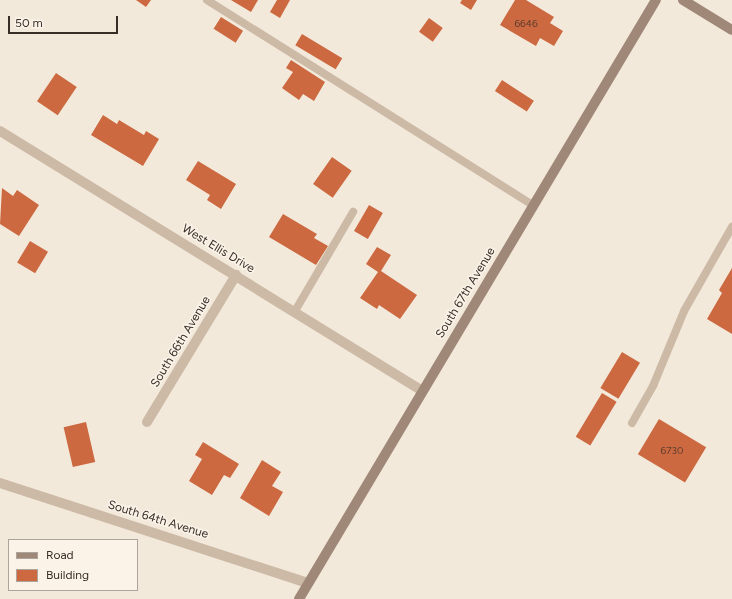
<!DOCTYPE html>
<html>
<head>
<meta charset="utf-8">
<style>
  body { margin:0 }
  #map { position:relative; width:732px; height:599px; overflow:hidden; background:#f3e9db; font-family:Figtree,sans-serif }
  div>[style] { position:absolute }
  .building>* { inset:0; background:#cc6940; transform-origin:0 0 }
  .lane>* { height:8px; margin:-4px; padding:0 4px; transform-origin:4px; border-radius:4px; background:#ccbaa6 }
  .street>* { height:10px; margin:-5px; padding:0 5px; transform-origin:5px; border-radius:5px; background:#ccbaa6 }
  .secondary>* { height:10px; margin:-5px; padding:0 5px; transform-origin:5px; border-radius:5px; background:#a08878 }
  span { translate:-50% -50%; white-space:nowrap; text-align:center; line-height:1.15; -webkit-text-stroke:3px #fbf3e8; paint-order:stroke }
  .number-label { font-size:10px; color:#5d3d2e }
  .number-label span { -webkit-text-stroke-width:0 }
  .street-label { font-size:12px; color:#382e28 }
  .legend { position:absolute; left:8px; top:539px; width:130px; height:52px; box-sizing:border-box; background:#fbf3e8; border:1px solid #ada49b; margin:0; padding:5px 7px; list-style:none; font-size:12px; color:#382e28 }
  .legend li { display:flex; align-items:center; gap:8px; height:20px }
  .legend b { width:20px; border:1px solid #ada49b }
  .scale { position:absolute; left:8px; top:16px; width:110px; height:18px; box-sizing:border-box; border:2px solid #382e28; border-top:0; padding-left:5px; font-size:12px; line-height:14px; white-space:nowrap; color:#382e28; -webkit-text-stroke:3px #fbf3e8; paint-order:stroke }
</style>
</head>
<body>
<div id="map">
  <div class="building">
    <div style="clip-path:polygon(136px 0,151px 0,146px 7px)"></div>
    <div style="clip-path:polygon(231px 0,258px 0,251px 12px)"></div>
    <div style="clip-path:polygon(277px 0,290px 0,280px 18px,270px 12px)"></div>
    <div style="clip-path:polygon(462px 0,477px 0,471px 10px,460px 3px)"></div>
    <div style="clip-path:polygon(515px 0,526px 0,554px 17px,550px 23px,563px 31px,554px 46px,540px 38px,536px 46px,500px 25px)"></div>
    <div style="left:221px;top:17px;width:26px;height:14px;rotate:32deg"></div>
    <div style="left:429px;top:18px;width:17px;height:17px;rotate:36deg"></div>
    <div style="left:302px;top:34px;width:47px;height:13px;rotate:31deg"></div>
    <div style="clip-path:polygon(291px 60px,325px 82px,314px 101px,303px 94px,299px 100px,282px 88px,293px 72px,286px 68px)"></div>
    <div style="left:56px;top:73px;width:25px;height:34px;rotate:34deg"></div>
    <div style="left:502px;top:80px;width:38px;height:13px;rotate:33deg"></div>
    <div style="clip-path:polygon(103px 115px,117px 124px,119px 120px,144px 135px,146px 131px,159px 139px,143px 166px,91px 135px)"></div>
    <div style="left:332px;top:157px;width:24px;height:33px;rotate:35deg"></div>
    <div style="clip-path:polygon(198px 161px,236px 184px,221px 209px,207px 200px,210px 195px,186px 180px)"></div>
    <div style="clip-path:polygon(2px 188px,13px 196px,17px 190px,39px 205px,19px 236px,0 224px)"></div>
    <div style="left:369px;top:205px;width:16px;height:30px;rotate:30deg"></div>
    <div style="clip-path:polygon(283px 214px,317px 234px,314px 238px,328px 246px,316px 265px,269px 237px)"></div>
    <div style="left:30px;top:241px;width:21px;height:25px;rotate:31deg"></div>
    <div style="clip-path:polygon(377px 247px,391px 255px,381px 271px,417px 295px,400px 319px,379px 305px,377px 309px,360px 298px,378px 272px,366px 264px)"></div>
    <div style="clip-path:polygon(732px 268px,732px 334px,707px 319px,722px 293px,719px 290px)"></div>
    <div style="left:622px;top:352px;width:21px;height:42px;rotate:31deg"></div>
    <div style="left:602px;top:393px;width:17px;height:51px;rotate:31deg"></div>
    <div style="left:659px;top:419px;width:55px;height:41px;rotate:31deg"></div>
    <div style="left:86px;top:422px;width:41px;height:23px;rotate:77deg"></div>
    <div style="clip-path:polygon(203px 442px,239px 464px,230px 478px,224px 475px,212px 495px,189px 481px,202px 459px,195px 455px)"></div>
    <div style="clip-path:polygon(262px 460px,281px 472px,272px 486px,283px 492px,269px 516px,240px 498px)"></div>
  </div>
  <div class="lane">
    <div style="left:207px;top:0;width:386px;rotate:32.2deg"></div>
    <div style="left:295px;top:311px;width:115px;rotate:-59.6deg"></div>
    <div style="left:632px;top:423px;width:43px;rotate:-60.4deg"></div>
    <div style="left:653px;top:386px;width:81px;rotate:-67.5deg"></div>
    <div style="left:684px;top:311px;width:97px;rotate:-60.3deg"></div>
  </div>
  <div class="street">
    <div style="left:0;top:131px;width:496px;rotate:31.6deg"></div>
    <div style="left:147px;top:422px;width:172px;rotate:-58.8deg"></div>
    <div style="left:0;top:483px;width:324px;rotate:18deg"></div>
  </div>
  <div class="secondary">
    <div style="left:683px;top:0;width:57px;rotate:31.5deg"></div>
    <div style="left:299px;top:599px;width:697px;rotate:-59.21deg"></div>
  </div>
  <div class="number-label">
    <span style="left:526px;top:24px">6646</span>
    <span style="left:672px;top:451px">6730</span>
  </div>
  <div class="street-label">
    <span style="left:218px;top:249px;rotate:31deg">West Ellis Drive</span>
    <span style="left:466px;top:293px;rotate:-59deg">South 67th Avenue</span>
    <span style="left:181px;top:342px;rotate:-59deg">South 66th Avenue</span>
    <span style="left:158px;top:520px;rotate:17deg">South 64th Avenue</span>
  </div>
  <ul class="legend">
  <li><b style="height:5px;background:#a08878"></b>Road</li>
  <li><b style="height:11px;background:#cc6940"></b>Building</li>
  </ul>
  <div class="scale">50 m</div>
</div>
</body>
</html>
